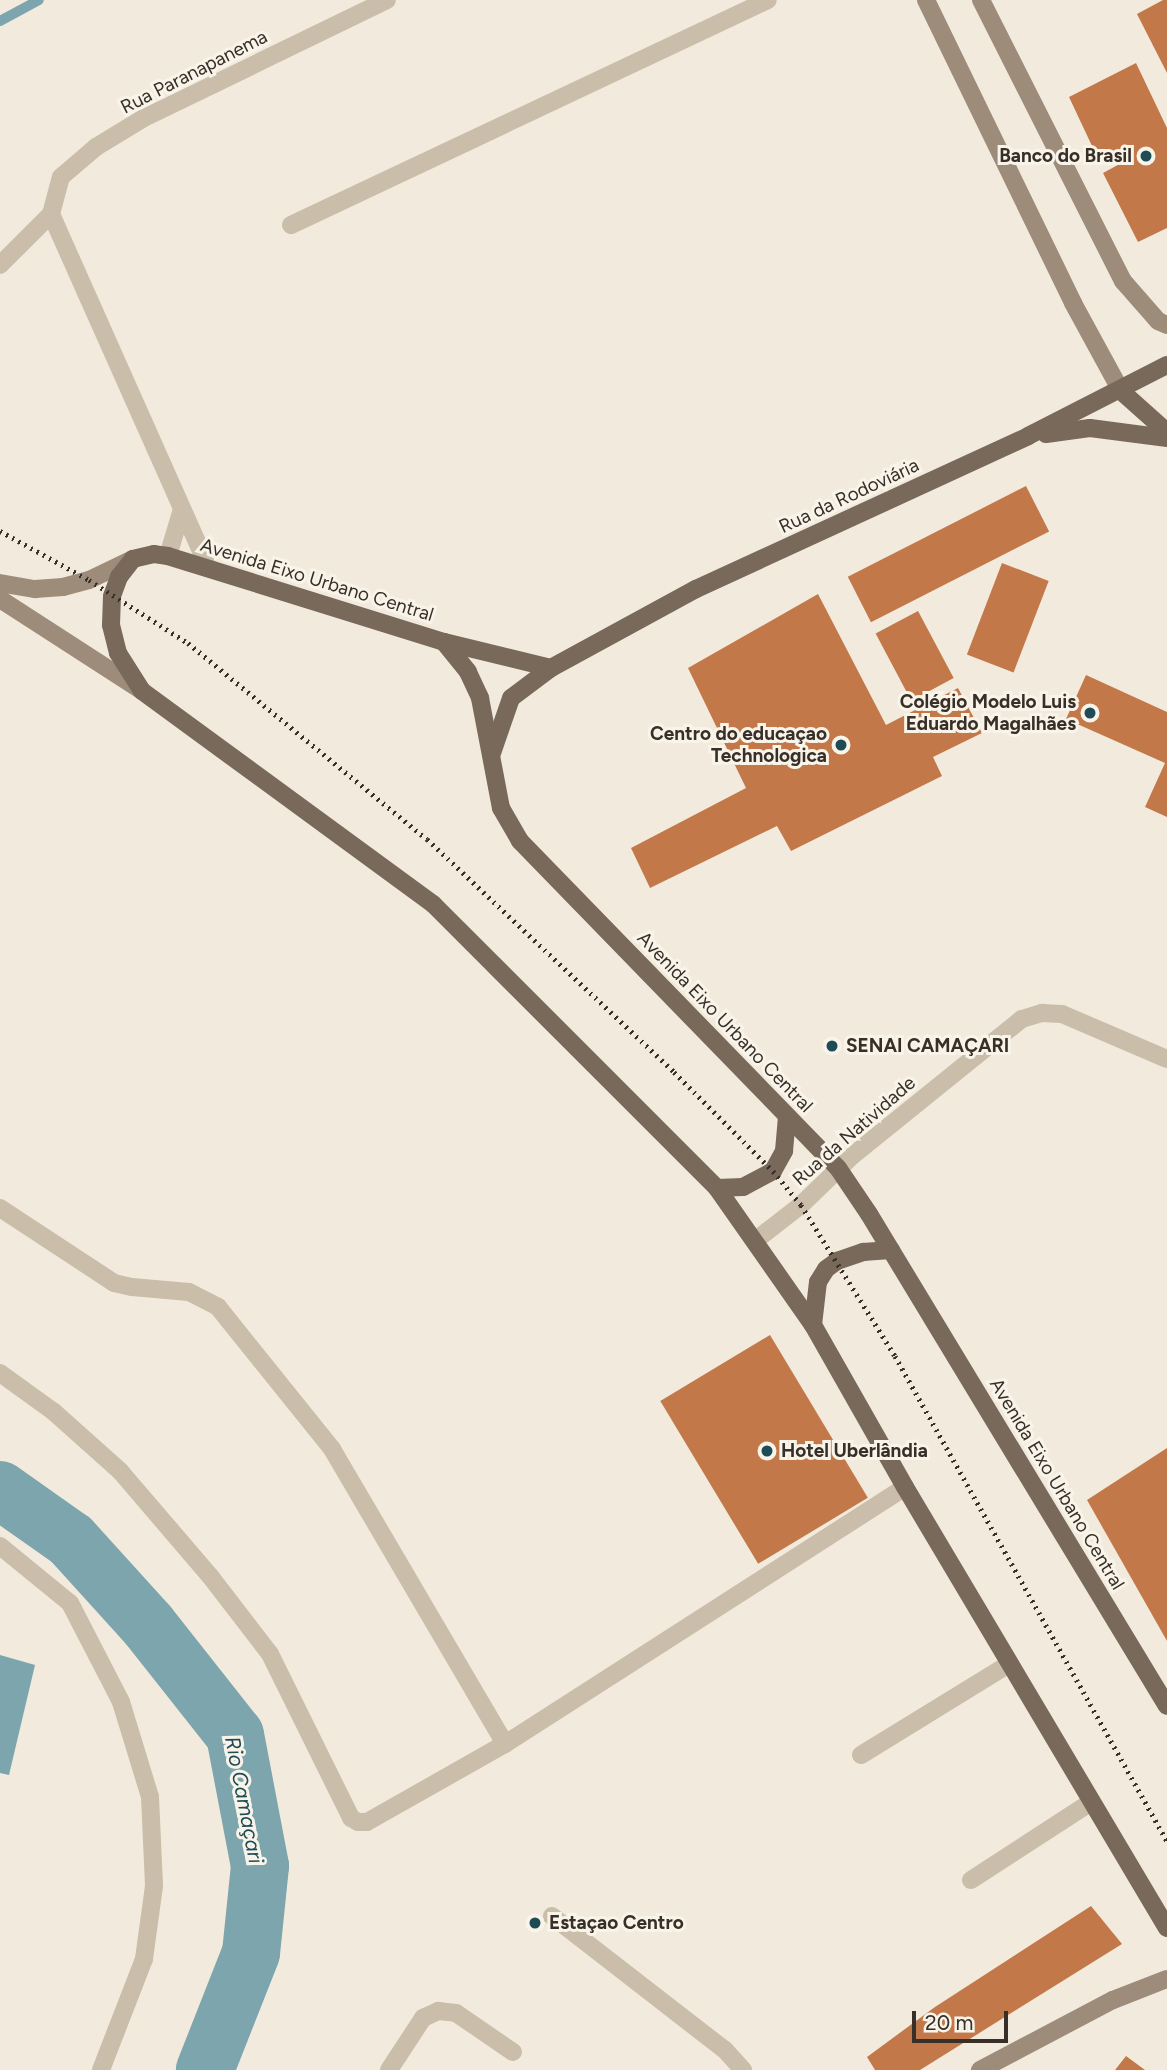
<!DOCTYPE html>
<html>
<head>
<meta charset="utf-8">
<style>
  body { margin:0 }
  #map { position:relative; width:1167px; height:2070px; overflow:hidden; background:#f2ebdd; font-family:Figtree,sans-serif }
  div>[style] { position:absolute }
  .water>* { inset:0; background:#7ca5ae }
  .stream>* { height:10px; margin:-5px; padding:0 5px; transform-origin:5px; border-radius:5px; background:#7ca5ae }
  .river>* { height:58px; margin:-29px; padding:0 29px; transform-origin:29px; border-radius:29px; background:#7ca5ae }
  .building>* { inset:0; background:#c37849; transform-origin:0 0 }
  .lane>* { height:18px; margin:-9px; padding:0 9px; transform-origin:9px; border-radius:9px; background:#cabda9 }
  .street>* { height:18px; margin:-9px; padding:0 9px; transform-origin:9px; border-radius:9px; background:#cabda9 }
  .secondary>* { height:18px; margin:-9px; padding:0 9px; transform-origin:9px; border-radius:9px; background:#9d8c7a }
  .primary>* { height:18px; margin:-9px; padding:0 9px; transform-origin:9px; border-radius:9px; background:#78695a }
  .rail>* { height:5px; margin-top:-2.5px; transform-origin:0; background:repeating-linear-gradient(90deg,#372f28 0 2px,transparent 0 7px) }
  .dots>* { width:19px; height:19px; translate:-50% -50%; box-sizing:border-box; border:4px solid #f9f4e9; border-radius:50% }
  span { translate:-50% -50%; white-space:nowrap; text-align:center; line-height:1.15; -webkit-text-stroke:6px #f9f4e9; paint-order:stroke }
  .street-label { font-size:19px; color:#372f28 }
  .poi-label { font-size:19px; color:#372f28; font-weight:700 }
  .right { translate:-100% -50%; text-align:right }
  .left { translate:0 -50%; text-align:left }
  .water-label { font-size:21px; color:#1f4b57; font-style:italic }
  .scale { position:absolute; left:912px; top:2011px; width:96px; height:32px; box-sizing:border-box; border:4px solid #372f28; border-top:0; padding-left:9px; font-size:21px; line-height:24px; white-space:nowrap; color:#372f28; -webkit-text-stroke:5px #f9f4e9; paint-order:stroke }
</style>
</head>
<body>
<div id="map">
  <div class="water">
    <div style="clip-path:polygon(0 1655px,35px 1665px,9px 1775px,0 1773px)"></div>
  </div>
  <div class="stream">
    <div style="left:0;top:21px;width:44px;rotate:-28.3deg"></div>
  </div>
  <div class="river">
    <div style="left:0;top:1490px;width:87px;rotate:35.2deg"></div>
    <div style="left:71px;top:1540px;width:115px;rotate:47.8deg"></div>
    <div style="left:148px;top:1625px;width:140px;rotate:51.7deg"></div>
    <div style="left:235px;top:1735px;width:133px;rotate:79.2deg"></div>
    <div style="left:260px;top:1866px;width:87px;rotate:95.9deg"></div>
    <div style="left:251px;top:1953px;width:126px;rotate:111.5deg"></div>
  </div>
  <div class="building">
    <div style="clip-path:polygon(1163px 0,1167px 0,1167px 73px,1137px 14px)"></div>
    <div style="clip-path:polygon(1136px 63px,1167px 128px,1167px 228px,1138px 242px,1103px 173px,1127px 160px,1123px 151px,1100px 163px,1069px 97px)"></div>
    <div style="left:1026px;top:486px;width:51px;height:200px;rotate:63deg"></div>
    <div style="left:1002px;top:563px;width:50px;height:98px;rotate:21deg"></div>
    <div style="clip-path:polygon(818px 594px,886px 725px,958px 688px,982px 733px,933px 757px,942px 776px,791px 851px,777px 826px,650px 888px,631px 848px,746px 788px,688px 668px)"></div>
    <div style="left:918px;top:611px;width:76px;height:48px;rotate:62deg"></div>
    <div style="clip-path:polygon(1086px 675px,1167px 712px,1167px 817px,1145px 807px,1165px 763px,1066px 719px)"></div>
    <div style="left:770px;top:1335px;width:190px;height:128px;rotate:59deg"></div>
    <div style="clip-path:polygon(1167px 1448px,1167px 1641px,1087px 1500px)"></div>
    <div style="clip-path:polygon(1091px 1906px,1122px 1944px,920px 2070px,875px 2070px,867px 2057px,935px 2007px)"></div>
    <div style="clip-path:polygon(1126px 2056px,1145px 2070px,1115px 2070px)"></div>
  </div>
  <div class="lane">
    <div style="left:861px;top:1755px;width:174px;rotate:-31.6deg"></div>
    <div style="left:971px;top:1880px;width:143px;rotate:-33deg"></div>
    <div style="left:552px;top:1916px;width:219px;rotate:37.8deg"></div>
    <div style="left:725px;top:2050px;width:27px;rotate:48deg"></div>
    <div style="left:389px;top:2070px;width:62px;rotate:-56.8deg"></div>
    <div style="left:423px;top:2018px;width:17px;rotate:-25deg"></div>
    <div style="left:438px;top:2011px;width:18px;rotate:6deg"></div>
    <div style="left:456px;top:2013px;width:69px;rotate:34.4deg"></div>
  </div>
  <div class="street">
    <div style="left:51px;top:214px;width:38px;rotate:-75deg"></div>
    <div style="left:61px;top:177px;width:46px;rotate:-40.6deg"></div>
    <div style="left:96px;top:147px;width:54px;rotate:-31.3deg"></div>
    <div style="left:142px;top:119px;width:272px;rotate:-25.9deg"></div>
    <div style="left:51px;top:214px;width:386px;rotate:66deg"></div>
    <div style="left:291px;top:225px;width:527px;rotate:-25.25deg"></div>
    <div style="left:0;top:265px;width:72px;rotate:-45deg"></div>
    <div style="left:168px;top:556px;width:49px;rotate:-73.4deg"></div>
    <div style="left:0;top:1208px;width:136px;rotate:33.3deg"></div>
    <div style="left:114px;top:1283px;width:18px;rotate:13deg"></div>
    <div style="left:132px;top:1287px;width:57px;rotate:5deg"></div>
    <div style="left:189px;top:1292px;width:33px;rotate:27deg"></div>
    <div style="left:218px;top:1307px;width:182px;rotate:51.2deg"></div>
    <div style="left:332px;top:1449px;width:342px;rotate:59.6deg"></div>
    <div style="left:756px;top:1240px;width:57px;rotate:-37.9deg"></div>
    <div style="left:801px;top:1205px;width:71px;rotate:-43.9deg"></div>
    <div style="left:852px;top:1156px;width:218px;rotate:-38.9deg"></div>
    <div style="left:1022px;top:1019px;width:21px;rotate:-17deg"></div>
    <div style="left:1042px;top:1013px;width:20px;rotate:3deg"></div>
    <div style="left:1062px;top:1014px;width:114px;rotate:23.2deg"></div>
    <div style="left:0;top:1373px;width:67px;rotate:35.8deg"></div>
    <div style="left:54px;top:1412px;width:89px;rotate:41.8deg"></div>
    <div style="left:120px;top:1471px;width:138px;rotate:49.4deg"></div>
    <div style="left:210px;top:1576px;width:98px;rotate:52.4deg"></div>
    <div style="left:270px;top:1654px;width:183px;rotate:63.7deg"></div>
    <div style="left:351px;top:1818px;width:8px;rotate:30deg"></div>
    <div style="left:358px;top:1822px;width:9px"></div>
    <div style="left:367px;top:1822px;width:159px;rotate:-29.5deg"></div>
    <div style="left:505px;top:1744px;width:475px;rotate:-32.7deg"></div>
    <div style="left:0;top:1546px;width:90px;rotate:39.2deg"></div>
    <div style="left:70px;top:1603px;width:111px;rotate:62.7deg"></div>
    <div style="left:121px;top:1702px;width:99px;rotate:73deg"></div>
    <div style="left:150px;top:1797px;width:89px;rotate:87.4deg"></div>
    <div style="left:154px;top:1886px;width:74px;rotate:97.8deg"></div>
    <div style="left:144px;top:1959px;width:119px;rotate:111.2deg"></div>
  </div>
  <div class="secondary">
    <div style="left:926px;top:0;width:337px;rotate:64.1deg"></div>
    <div style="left:1073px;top:303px;width:100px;rotate:61.4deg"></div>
    <div style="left:981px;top:0;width:315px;rotate:63.2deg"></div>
    <div style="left:1123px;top:281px;width:53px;rotate:48.8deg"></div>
    <div style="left:1158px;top:321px;width:10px;rotate:24deg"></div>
    <div style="left:0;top:583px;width:36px;rotate:10deg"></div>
    <div style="left:35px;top:589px;width:28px;rotate:-4deg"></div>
    <div style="left:63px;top:587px;width:27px;rotate:-15deg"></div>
    <div style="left:89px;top:580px;width:49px;rotate:-25.5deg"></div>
    <div style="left:0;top:599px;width:169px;rotate:32.9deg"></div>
    <div style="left:980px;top:2070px;width:150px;rotate:-27.8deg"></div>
    <div style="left:1113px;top:2000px;width:58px;rotate:-21.3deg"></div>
  </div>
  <div class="primary">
    <div style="left:1121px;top:391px;width:62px;rotate:41.7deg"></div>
    <div style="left:1046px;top:434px;width:44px;rotate:-7.8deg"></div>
    <div style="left:1090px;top:428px;width:78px;rotate:7.4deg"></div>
    <div style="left:444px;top:642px;width:38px;rotate:51deg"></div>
    <div style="left:468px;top:672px;width:29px;rotate:65deg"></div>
    <div style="left:480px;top:698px;width:112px;rotate:79.2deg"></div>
    <div style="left:501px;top:808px;width:38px;rotate:60deg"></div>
    <div style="left:520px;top:841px;width:456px;rotate:45.8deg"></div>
    <div style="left:838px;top:1168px;width:55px;rotate:56deg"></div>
    <div style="left:869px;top:1214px;width:575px;rotate:58.8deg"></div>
    <div style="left:551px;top:668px;width:110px;rotate:-166.3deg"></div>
    <div style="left:444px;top:642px;width:289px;rotate:-162.7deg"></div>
    <div style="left:168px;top:556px;width:14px;rotate:-172deg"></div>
    <div style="left:154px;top:554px;width:22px;rotate:167deg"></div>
    <div style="left:133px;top:559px;width:23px;rotate:128deg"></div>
    <div style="left:119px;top:577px;width:20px;rotate:110deg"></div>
    <div style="left:112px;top:596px;width:29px;rotate:92deg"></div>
    <div style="left:111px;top:625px;width:29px;rotate:76deg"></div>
    <div style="left:118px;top:653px;width:45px;rotate:57.7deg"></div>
    <div style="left:142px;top:691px;width:361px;rotate:36.2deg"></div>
    <div style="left:433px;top:904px;width:402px;rotate:45deg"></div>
    <div style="left:717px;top:1188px;width:167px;rotate:55deg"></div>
    <div style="left:813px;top:1325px;width:186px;rotate:60.4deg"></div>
    <div style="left:905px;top:1487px;width:513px;rotate:59.29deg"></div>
    <div style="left:492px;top:753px;width:58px;rotate:-70.9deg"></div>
    <div style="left:511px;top:698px;width:50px;rotate:-36.9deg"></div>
    <div style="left:551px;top:668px;width:165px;rotate:-28.6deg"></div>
    <div style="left:696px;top:589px;width:366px;rotate:-24.7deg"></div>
    <div style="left:1028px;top:436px;width:156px;rotate:-27.1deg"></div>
    <div style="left:717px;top:1188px;width:26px;rotate:-2deg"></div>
    <div style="left:743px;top:1187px;width:34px;rotate:-28deg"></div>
    <div style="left:773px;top:1171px;width:23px;rotate:-61deg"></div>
    <div style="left:784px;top:1151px;width:33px;rotate:-85deg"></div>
    <div style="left:813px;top:1325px;width:43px;rotate:-83.4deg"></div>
    <div style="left:818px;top:1282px;width:15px;rotate:-58deg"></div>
    <div style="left:826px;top:1269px;width:14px;rotate:-36deg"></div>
    <div style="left:837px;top:1261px;width:28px;rotate:-19deg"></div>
    <div style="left:863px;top:1252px;width:28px;rotate:-4deg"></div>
  </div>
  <div class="rail">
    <div style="left:0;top:531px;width:102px;rotate:28.8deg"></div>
    <div style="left:89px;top:580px;width:117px;rotate:32.5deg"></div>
    <div style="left:188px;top:643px;width:309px;rotate:39.4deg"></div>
    <div style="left:427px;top:839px;width:340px;rotate:43.3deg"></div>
    <div style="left:674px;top:1072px;width:140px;rotate:45deg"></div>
    <div style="left:773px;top:1171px;width:44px;rotate:50.5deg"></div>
    <div style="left:801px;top:1205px;width:178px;rotate:58.1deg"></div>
    <div style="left:895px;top:1356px;width:556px;rotate:60.72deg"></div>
  </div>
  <div class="dots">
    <div style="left:1146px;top:156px;background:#1f4b57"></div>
    <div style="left:1090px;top:713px;background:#1f4b57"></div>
    <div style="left:841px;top:745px;background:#1f4b57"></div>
    <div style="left:832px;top:1046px;background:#1f4b57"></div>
    <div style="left:767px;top:1451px;background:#1f4b57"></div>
    <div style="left:535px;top:1923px;background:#1f4b57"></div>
  </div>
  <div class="street-label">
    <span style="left:194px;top:72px;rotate:-27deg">Rua Paranapanema</span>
    <span style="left:849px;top:496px;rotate:-25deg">Rua da Rodoviária</span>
    <span style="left:317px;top:580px;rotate:17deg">Avenida Eixo Urbano Central</span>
    <span style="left:725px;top:1022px;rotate:46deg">Avenida Eixo Urbano Central</span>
    <span style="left:854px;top:1131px;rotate:-41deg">Rua da Natividade</span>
    <span style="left:1057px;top:1484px;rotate:59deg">Avenida Eixo Urbano Central</span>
  </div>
  <div class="poi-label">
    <span class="right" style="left:1132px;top:156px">Banco do Brasil</span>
    <span class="right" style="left:1076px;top:713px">Colégio Modelo Luis<br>Eduardo Magalhães</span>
    <span class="right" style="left:827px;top:745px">Centro do educaçao<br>Technologica</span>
    <span class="left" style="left:846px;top:1046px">SENAI CAMAÇARI</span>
    <span class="left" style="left:781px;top:1451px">Hotel Uberlândia</span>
    <span class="left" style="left:549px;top:1923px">Estaçao Centro</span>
  </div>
  <div class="water-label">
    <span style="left:244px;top:1800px;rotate:79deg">Rio Camaçari</span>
  </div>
  <div class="scale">20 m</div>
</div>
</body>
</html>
